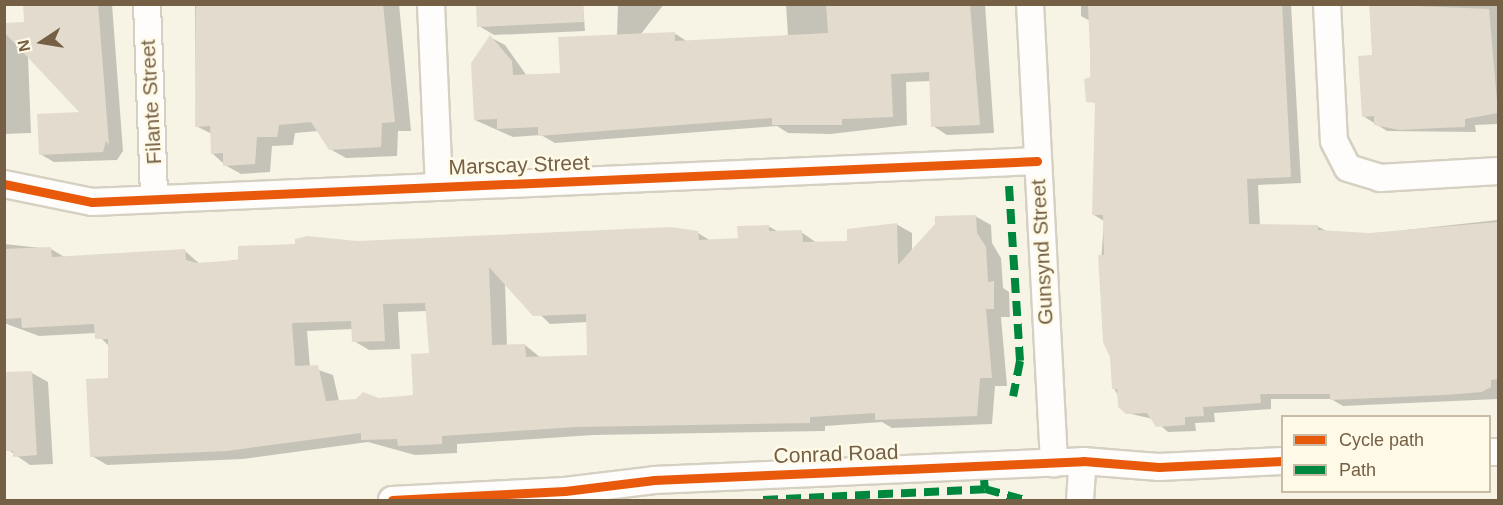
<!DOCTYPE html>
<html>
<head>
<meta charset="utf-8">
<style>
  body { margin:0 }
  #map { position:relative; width:1503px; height:505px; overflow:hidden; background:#f7f4e6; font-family:Arial,sans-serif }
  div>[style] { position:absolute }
  .shadow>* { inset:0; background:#0003 }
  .building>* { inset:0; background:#e3dcce }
  .roads { filter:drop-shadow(2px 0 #d6d0c2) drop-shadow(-2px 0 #d6d0c2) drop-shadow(0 2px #d6d0c2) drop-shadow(0 -2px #d6d0c2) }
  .minor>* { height:26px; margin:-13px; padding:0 13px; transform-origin:13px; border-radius:13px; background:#fefdfb }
  .quiet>* { height:8px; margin-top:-4px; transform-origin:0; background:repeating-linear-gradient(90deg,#00873e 0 15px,transparent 0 23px) }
  .cycleway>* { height:9px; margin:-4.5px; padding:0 4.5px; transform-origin:4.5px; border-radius:4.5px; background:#e8590c }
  span { translate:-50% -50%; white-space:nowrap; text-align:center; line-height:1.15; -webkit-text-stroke:5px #fffae7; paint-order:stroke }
  .street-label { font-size:21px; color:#756046 }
  .frame { position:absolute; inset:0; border:6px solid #756046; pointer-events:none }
  .legend { position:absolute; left:1281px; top:415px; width:210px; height:78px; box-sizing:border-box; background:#fffae7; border:2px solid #c8bca7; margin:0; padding:8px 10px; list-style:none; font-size:18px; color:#756046 }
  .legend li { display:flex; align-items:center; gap:12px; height:30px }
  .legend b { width:30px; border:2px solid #c8bca7 }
  .north { position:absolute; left:12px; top:12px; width:60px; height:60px; -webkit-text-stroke:4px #fffae7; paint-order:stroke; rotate:258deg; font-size:16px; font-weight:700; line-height:24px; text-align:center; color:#756046 }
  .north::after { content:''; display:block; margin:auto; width:21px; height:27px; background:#756046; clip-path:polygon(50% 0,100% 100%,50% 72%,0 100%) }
</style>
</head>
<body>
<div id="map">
  <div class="shadow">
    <div style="clip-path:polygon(25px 4px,112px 4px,123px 151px,117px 160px,54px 162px,40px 154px,82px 113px,28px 55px,31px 133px,4px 134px,4px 25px,25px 24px)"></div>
    <div style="clip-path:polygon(195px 4px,399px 4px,411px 131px,398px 131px,397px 156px,346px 158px,330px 149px,318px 131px,295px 133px,293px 145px,272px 146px,270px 172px,241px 174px,225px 165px,212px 153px,212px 134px,196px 126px)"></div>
    <div style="clip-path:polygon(480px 4px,583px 4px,585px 31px,494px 35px,479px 26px)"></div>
    <div style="clip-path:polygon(618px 4px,664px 4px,641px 34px,674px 33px,688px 42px,788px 36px,786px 4px,985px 4px,994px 133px,947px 135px,933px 126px,931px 81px,906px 82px,907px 125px,831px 134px,788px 133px,777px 126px,555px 143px,541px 135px,513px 137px,475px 120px,490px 37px,505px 45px,527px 76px,561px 74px,617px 36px)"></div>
    <div style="clip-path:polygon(1081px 4px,1291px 4px,1301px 183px,1258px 185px,1260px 226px,1317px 226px,1328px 232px,1369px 234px,1498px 220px,1498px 399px,1343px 406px,1331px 399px,1271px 399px,1271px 409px,1214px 413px,1215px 422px,1195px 423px,1196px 431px,1168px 432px,1153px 419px,1127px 413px,1114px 388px,1100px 276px,1104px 221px,1094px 215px,1096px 104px,1091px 101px,1090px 21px,1081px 16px)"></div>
    <div style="clip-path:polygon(1370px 4px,1498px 4px,1497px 124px,1475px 125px,1476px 132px,1387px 131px,1363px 116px,1374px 56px)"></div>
    <div style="clip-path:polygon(evenodd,975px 216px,991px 225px,992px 243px,1001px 258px,1003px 288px,1009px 292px,1010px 317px,1001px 317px,1007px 386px,995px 386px,992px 424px,892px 428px,882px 422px,825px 426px,825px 431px,593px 435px,457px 444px,457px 453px,415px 455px,368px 442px,243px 459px,107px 465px,92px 456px,110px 380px,109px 346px,96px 333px,39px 336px,4px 323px,4px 244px,51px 249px,66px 258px,185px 251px,201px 265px,357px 242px,698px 233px,711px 241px,739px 240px,768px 226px,779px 232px,801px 232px,817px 243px,849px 242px,896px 224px,912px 233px,912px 251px,975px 216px,505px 281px,550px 324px,588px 322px,589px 356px,541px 358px,525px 345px,507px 346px,505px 281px,975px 216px,427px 311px,430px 355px,415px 396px,339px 401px,333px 375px,310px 367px,307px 331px,353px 329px,354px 341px,369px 350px,400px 349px,398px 312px,427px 311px)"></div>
    <div style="clip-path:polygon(32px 373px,48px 382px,53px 464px,30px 465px,4px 447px,4px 374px)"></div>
  </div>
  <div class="building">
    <div style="clip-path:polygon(23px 4px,98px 4px,109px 145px,106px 141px,103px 152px,39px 155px,37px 114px,79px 112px,4px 32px,4px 23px,24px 22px)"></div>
    <div style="clip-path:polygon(196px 4px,383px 4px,395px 122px,382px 123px,381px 147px,329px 150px,311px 122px,279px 125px,277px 137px,257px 137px,255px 164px,223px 166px,223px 153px,211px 154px,210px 126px,195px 127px)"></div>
    <div style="clip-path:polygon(476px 4px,583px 4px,584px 22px,477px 27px)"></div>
    <div style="clip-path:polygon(826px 4px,970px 4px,980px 125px,931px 127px,929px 72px,891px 74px,893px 117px,842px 119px,842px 125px,772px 125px,772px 118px,538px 136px,538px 127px,497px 129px,497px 119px,474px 120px,471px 63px,490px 35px,512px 61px,513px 75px,560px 73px,558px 37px,675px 32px,675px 41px,828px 33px)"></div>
    <div style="clip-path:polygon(1088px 4px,1282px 4px,1291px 177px,1247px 179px,1249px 224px,1318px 225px,1318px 230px,1369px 233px,1498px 222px,1498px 379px,1491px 380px,1491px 387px,1482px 392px,1444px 395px,1330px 400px,1330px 394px,1260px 394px,1261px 403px,1203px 407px,1204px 416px,1185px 417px,1185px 425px,1156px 427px,1147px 413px,1126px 414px,1118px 407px,1117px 389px,1112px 389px,1110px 357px,1103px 342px,1098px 255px,1104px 255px,1103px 215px,1092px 215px,1095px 103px,1086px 102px,1084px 79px,1091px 77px)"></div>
    <div style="clip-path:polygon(1369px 4px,1489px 9px,1498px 113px,1465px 119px,1465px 127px,1438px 128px,1400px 130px,1374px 125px,1374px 116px,1362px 117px,1358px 56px,1372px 55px)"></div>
    <div style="clip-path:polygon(evenodd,976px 215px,977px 233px,986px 247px,988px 282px,994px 281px,994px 309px,986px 309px,992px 378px,980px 378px,977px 416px,875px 420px,875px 413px,810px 417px,810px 423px,576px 427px,442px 436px,442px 444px,398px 446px,397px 439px,361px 440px,361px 433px,227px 451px,90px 457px,86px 379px,108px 378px,108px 339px,95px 339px,94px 324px,22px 328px,21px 318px,4px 319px,4px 249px,51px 247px,52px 257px,185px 249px,186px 260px,197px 263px,238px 260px,238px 246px,295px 244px,295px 239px,307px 236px,357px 241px,671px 227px,698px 231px,699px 240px,738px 238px,737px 226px,769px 225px,769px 231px,802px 230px,803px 242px,847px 241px,847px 229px,897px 223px,898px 265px,935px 224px,935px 216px,976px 215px,489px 267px,533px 316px,586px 314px,587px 355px,526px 357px,525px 344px,492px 345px,489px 267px,976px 215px,425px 303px,429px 353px,411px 354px,413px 395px,379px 398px,363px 392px,356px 399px,326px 401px,318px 365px,295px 366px,292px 323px,351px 321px,352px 342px,385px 341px,383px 304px,425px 303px)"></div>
    <div style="clip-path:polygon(32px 371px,37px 455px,13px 457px,13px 451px,6px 451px,4px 372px)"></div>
  </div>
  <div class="roads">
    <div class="minor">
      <div style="left:147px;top:4px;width:195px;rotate:87.9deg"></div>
      <div style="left:431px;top:4px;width:183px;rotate:87.5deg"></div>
      <div style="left:1030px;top:4px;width:460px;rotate:87deg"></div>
      <div style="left:1327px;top:4px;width:137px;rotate:87.1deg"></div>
      <div style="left:1334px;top:141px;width:30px;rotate:63deg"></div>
      <div style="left:1348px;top:168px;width:34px;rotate:17deg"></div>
      <div style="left:1380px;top:178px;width:118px;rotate:-3.4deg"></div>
      <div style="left:4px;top:184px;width:90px;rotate:11.6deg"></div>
      <div style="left:92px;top:202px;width:946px;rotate:-2.48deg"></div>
      <div style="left:1490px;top:452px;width:8px"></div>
      <div style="left:392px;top:500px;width:173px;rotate:-3deg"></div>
      <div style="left:565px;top:491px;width:90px;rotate:-7deg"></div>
      <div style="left:654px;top:480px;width:429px;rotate:-2.5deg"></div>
      <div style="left:1083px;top:461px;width:76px;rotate:4.5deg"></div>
      <div style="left:1159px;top:467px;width:123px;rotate:-2.8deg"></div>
      <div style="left:1080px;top:500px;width:39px;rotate:-86deg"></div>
    </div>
  </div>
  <div class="quiet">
    <div style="left:1009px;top:186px;width:175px;rotate:86.4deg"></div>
    <div style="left:1020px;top:361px;width:36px;rotate:101deg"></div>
    <div style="left:984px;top:480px;width:9px;rotate:84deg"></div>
    <div style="left:985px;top:489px;width:41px;rotate:15.4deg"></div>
    <div style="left:763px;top:500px;width:222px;rotate:-2.8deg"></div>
  </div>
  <div class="cycleway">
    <div style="left:4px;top:184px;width:90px;rotate:11.6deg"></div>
    <div style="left:92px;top:202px;width:946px;rotate:-2.48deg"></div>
    <div style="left:392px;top:500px;width:173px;rotate:-3deg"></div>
    <div style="left:565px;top:491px;width:90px;rotate:-7deg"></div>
    <div style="left:654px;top:480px;width:429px;rotate:-2.5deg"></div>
    <div style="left:1083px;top:461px;width:76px;rotate:4.5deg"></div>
    <div style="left:1159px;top:467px;width:123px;rotate:-2.8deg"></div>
  </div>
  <div class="street-label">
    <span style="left:151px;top:102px;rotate:-93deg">Filante Street</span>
    <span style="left:519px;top:165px;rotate:-2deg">Marscay Street</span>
    <span style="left:1042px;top:252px;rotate:-93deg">Gunsynd Street</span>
    <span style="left:836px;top:454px;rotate:-2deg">Conrad Road</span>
  </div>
  <div class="frame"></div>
  <ul class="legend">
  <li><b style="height:8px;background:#e8590c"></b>Cycle path</li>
  <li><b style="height:8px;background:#00873e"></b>Path</li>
  </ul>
  <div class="north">N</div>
</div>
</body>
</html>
